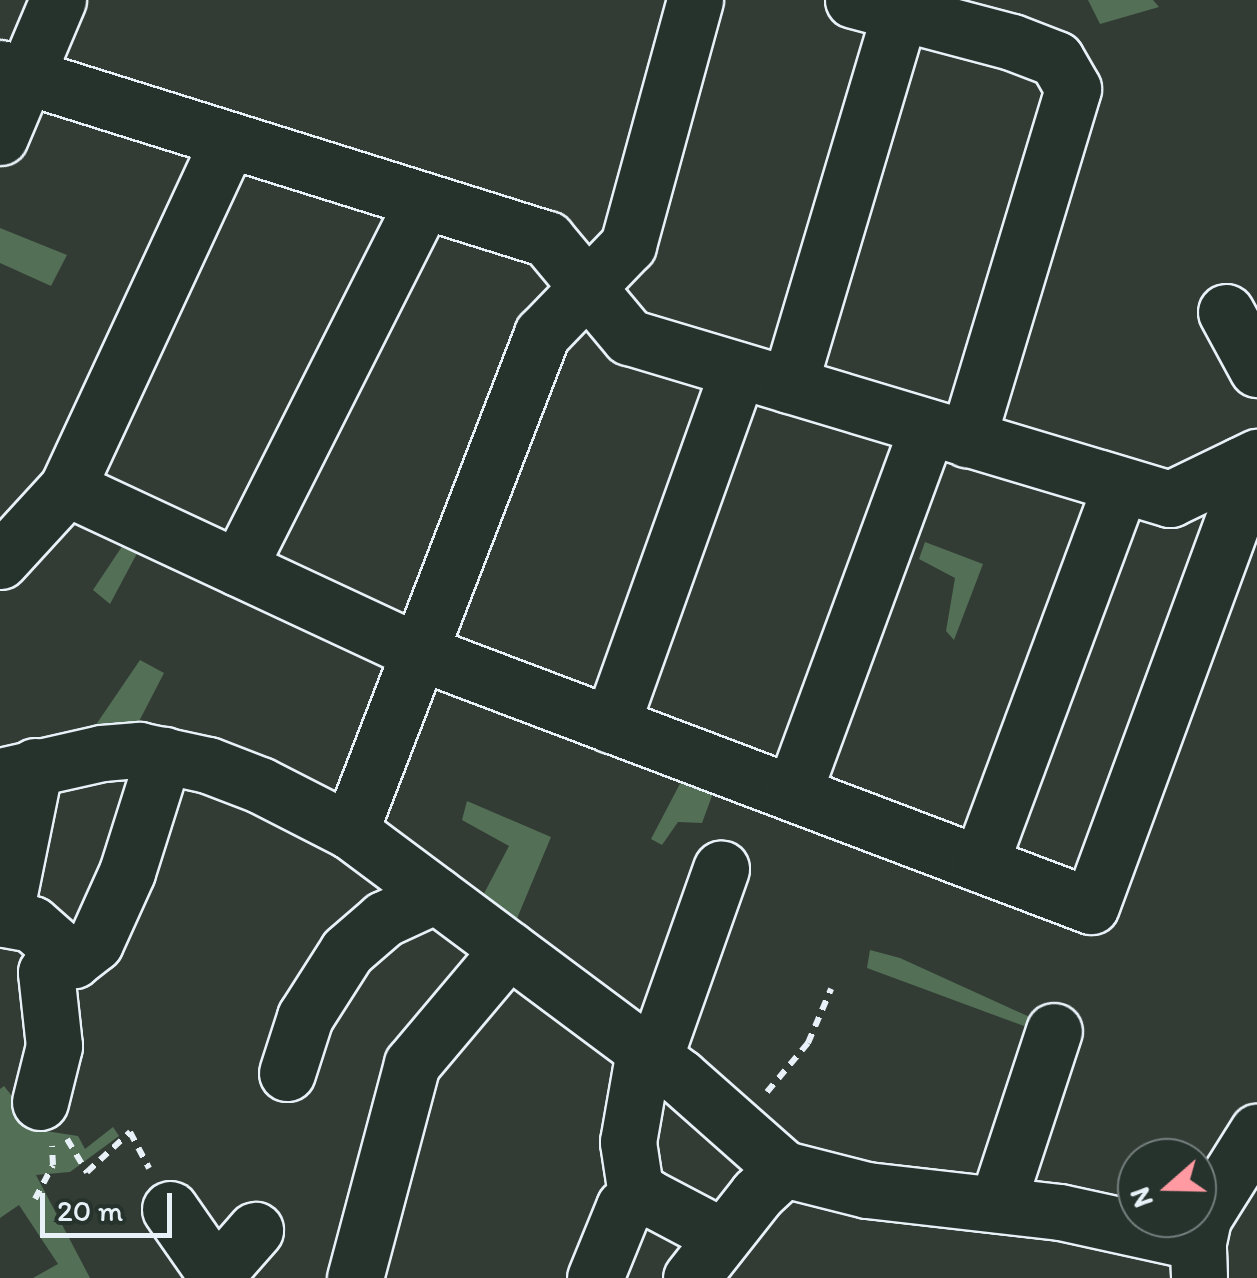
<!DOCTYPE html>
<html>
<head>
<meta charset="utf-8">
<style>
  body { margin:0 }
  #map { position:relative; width:1257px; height:1278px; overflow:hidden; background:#333c34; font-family:Itim,sans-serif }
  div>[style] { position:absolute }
  .green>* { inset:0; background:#536f56 }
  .path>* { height:6px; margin-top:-3px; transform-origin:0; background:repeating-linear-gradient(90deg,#e8f1f8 0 10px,transparent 0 18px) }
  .roads { filter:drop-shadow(2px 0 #e8f1f8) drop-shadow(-2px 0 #e8f1f8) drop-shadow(0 2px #e8f1f8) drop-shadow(0 -2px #e8f1f8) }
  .minor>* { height:55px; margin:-27.5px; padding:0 27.5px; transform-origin:27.5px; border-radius:27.5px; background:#26332d }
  span { translate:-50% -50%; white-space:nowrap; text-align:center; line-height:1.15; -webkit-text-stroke:9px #26332d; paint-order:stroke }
  .north { position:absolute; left:1117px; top:1138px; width:100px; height:100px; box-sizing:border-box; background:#26332d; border:2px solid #747f7e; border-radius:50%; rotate:250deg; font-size:28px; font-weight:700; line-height:40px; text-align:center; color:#e8f1f8 }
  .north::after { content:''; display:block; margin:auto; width:35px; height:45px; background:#ff9aa2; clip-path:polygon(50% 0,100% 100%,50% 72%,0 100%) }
  .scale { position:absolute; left:40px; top:1193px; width:132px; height:45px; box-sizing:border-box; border:5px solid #e8f1f8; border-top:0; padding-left:12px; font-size:30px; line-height:35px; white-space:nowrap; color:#e8f1f8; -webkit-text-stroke:8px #26332d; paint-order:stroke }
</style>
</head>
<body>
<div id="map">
  <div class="green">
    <div style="clip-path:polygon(1088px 0,1153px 0,1159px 7px,1100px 24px)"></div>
    <div style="clip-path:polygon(0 228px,67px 255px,51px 286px,0 263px)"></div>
    <div style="clip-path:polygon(129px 536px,142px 544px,110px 604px,93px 590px)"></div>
    <div style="clip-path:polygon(925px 542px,983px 564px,954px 640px,946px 631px,955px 578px,919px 559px)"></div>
    <div style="clip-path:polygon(140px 660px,164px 673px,133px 733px,91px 732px)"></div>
    <div style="clip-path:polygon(684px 776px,716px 785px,702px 823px,678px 822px,662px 845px,651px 839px)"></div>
    <div style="clip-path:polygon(467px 801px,551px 837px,513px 928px,478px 905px,509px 846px,462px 820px)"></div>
    <div style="clip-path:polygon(870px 950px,900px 958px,1043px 1023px,1040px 1032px,867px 968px)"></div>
    <div style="clip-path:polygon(4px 1086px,39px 1130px,78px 1136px,85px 1149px,113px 1127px,119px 1136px,70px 1172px,36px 1175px,90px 1278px,33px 1278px,58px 1264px,19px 1205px,0 1218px,0 1089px)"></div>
  </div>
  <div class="path">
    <div style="left:767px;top:1092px;width:64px;rotate:-50.1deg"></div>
    <div style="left:808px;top:1043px;width:59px;rotate:-66.9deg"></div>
    <div style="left:67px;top:1139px;width:39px;rotate:59deg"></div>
    <div style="left:87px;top:1172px;width:59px;rotate:-42.9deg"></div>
    <div style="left:130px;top:1132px;width:41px;rotate:62.2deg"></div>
    <div style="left:35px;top:1199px;width:38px;rotate:-62deg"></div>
    <div style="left:53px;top:1165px;width:19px;rotate:-93deg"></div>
  </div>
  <div class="roads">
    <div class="minor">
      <div style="left:853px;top:0;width:164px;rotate:14.8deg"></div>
      <div style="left:1012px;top:42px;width:47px;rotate:21.1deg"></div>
      <div style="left:1056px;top:59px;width:34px;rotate:60deg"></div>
      <div style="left:1073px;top:89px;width:366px;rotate:106.8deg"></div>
      <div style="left:0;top:68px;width:573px;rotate:17.36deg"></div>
      <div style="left:547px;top:239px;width:128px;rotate:50.1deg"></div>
      <div style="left:629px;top:337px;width:565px;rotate:16.67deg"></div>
      <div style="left:1170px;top:499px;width:97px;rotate:-25.8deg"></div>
      <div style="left:0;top:137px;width:149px;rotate:-67.1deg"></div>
      <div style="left:1226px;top:312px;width:65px;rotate:61.5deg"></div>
      <div style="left:789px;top:385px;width:388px;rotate:-73.4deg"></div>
      <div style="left:67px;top:488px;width:388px;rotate:25deg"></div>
      <div style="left:419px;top:652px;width:718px;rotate:20.71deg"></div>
      <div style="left:1091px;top:906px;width:429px;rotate:-69.8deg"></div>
      <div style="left:1239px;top:503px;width:38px;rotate:-88deg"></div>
      <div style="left:0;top:561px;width:99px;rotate:-47.5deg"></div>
      <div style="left:67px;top:488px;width:383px;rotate:-65.1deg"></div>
      <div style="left:238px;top:568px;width:411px;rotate:-63.2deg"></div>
      <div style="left:611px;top:725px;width:377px;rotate:-70.3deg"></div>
      <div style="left:35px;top:766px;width:156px;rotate:101.5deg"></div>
      <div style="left:4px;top:919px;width:28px;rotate:10deg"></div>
      <div style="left:32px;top:924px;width:55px;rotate:41.3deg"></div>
      <div style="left:73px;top:960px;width:28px;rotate:-38deg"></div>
      <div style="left:95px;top:943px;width:78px;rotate:-65.7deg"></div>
      <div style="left:127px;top:872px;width:123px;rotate:-72.5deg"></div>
      <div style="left:0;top:776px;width:105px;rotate:-12.7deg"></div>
      <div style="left:102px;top:753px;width:37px;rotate:-5deg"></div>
      <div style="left:139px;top:750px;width:71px;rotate:12.3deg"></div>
      <div style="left:208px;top:765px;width:56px;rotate:21deg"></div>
      <div style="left:260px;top:785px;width:101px;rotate:27.1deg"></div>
      <div style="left:350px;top:831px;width:412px;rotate:36.7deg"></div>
      <div style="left:680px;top:1077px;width:139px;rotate:41.5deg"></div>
      <div style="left:784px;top:1169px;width:86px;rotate:14.2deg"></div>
      <div style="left:867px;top:1190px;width:194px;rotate:6.5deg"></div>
      <div style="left:1060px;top:1212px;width:141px;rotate:12.3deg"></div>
      <div style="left:793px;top:793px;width:390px;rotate:-69.8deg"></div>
      <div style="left:350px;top:831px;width:533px;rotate:-68.88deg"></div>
      <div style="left:542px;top:334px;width:124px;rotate:-46deg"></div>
      <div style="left:628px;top:245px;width:254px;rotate:-74.7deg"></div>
      <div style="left:980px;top:864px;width:404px;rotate:-69.6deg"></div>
      <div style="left:654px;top:1058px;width:201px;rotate:-70.5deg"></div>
      <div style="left:287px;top:1073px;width:59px;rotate:-72.2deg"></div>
      <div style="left:305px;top:1017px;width:78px;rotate:-57.5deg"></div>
      <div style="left:347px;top:951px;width:49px;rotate:-40.9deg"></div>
      <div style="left:384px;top:919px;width:57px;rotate:-24.8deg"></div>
      <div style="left:40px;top:1102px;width:58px;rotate:-76deg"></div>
      <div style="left:54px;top:1046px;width:74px;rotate:-96.2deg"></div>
      <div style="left:46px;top:972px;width:26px;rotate:-51deg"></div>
      <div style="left:637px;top:1201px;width:60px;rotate:-98.7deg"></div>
      <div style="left:628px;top:1142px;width:93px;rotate:-80.1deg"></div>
      <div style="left:997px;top:1204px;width:182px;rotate:-71.8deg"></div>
      <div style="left:170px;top:1209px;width:80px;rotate:55.1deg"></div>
      <div style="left:1199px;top:1277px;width:35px;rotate:-92deg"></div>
      <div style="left:1198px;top:1242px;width:25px;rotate:-78deg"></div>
      <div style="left:1203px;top:1218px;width:102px;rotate:-57.9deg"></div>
      <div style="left:213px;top:1278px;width:64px;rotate:-48.8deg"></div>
      <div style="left:355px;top:1278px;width:221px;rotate:-75.1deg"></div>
      <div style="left:412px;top:1064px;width:150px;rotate:-49.9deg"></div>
      <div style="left:595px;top:1278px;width:77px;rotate:-67.8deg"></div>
      <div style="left:624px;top:1207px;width:25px;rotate:-27deg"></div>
      <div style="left:646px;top:1196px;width:86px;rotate:27.8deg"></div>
      <div style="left:691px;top:1278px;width:107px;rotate:-51.8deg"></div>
      <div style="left:757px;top:1194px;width:37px;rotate:-43deg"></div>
    </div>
  </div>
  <div class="north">N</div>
  <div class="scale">20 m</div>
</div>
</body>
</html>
